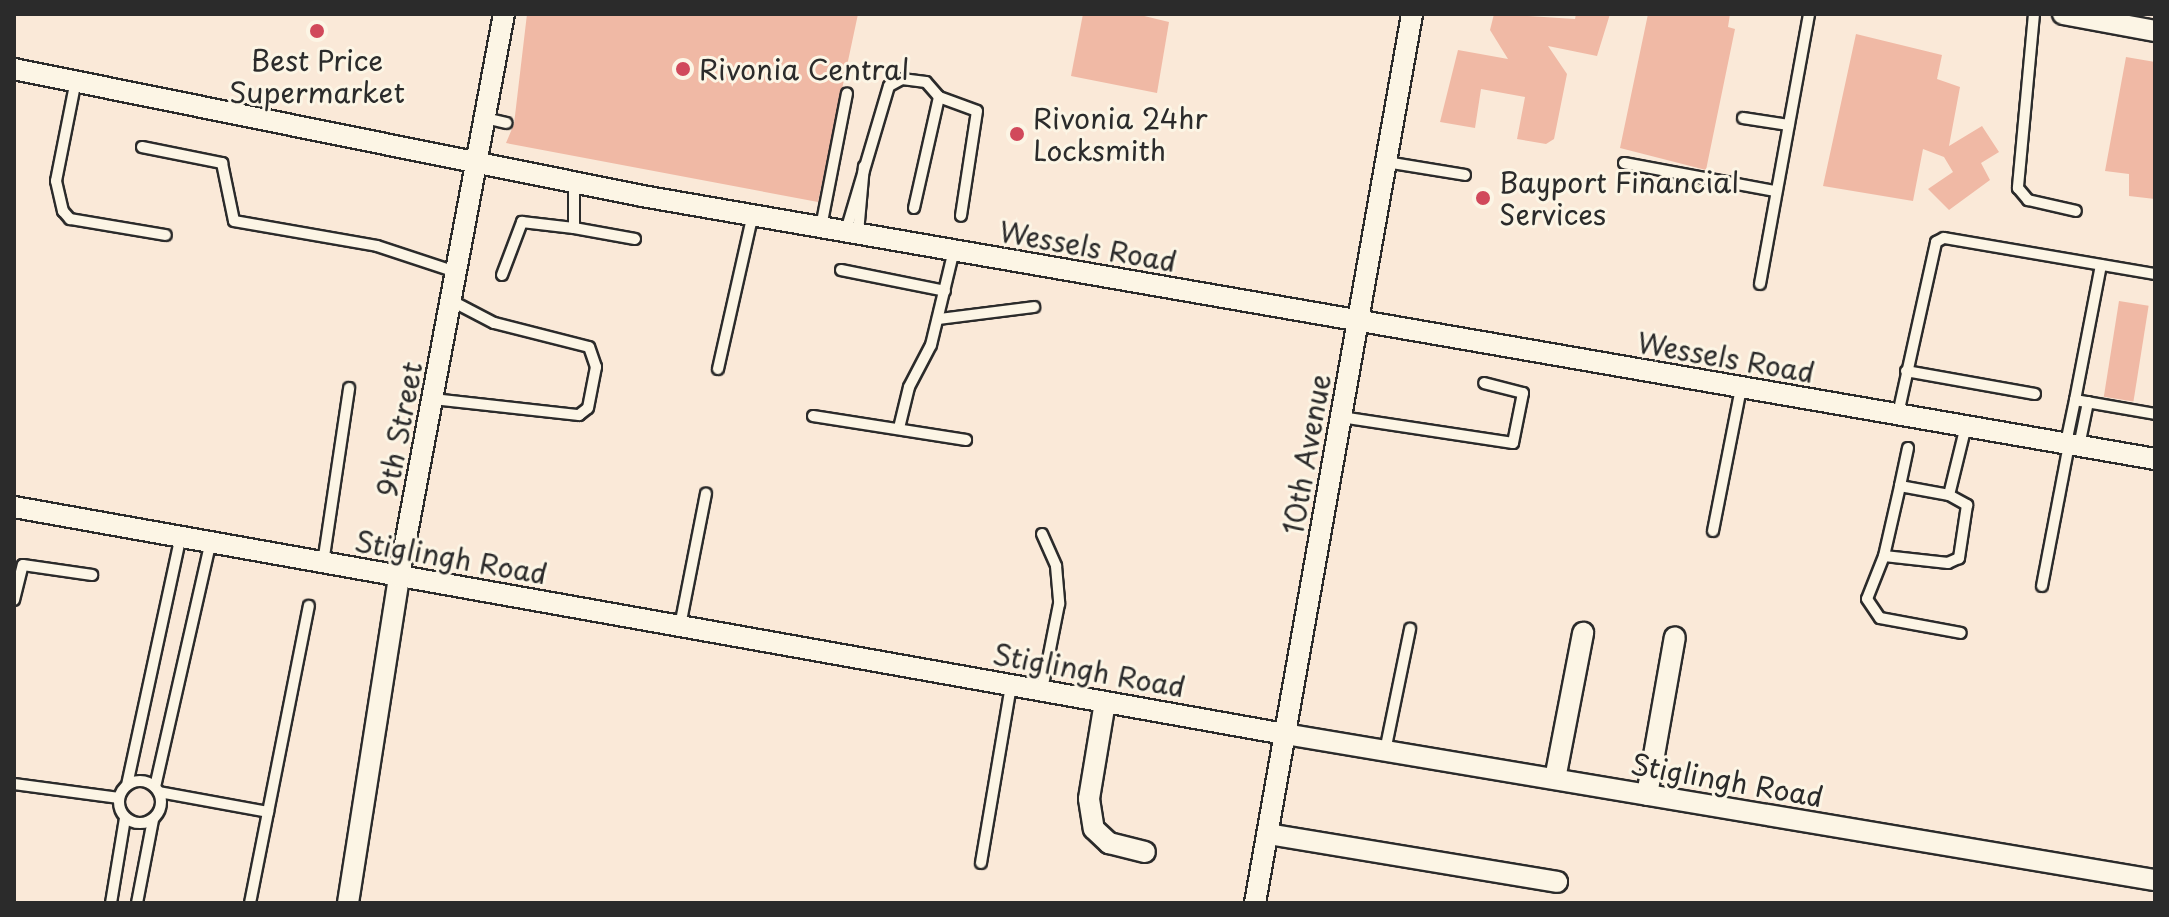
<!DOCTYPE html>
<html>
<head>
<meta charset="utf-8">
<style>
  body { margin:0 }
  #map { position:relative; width:2169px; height:917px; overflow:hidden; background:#fae9d8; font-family:"Playpen Sans",sans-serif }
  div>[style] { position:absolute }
  .building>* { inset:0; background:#f0b9a5; transform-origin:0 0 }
  .roads { filter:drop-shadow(2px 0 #2b2b2b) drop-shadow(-2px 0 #2b2b2b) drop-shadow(0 2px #2b2b2b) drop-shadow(0 -2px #2b2b2b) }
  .service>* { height:10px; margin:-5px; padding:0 5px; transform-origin:5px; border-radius:5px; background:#fcf5e5 }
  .service>.ring { margin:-5px; padding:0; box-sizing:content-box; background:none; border:10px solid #fcf5e5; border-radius:50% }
  .minor>* { height:20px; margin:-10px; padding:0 10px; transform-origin:10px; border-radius:10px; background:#fcf5e5 }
  .dots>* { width:22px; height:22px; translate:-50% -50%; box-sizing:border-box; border:4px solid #fcf5e5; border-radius:50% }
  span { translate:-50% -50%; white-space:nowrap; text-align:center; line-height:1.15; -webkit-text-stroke:6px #fcf5e5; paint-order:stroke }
  .poi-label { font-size:28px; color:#2b2b2b }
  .left { translate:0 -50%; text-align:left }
  .street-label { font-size:28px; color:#2b2b2b }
  .frame { position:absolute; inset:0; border:16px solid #2b2b2b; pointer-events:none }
</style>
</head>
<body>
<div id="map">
  <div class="building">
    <div style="clip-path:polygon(527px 14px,858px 14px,818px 202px,506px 143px,514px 124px)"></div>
    <div style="clip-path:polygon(1083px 14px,1136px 14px,1169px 22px,1157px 93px,1071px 76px)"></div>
    <div style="clip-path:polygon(1494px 14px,1575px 19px,1576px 14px,1610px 14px,1597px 56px,1548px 46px,1567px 74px,1554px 139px,1546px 144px,1517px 139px,1525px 97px,1481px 89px,1475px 128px,1440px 122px,1458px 50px,1508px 59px,1490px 30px)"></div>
    <div style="clip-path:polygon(1648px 14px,1730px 14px,1728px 27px,1735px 29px,1706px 170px,1620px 148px)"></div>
    <div style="clip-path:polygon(1856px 34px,1942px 55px,1937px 79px,1960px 87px,1949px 146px,1982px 126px,1999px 152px,1981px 163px,1990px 180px,1949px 210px,1928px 189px,1953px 172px,1944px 157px,1923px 149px,1913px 201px,1823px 186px)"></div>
    <div style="clip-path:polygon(2126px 57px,2155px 62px,2155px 199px,2129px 196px,2129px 174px,2105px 171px)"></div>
    <div style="left:2119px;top:301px;width:30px;height:97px;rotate:9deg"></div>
  </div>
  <div class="roads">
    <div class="service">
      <div style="left:2034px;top:14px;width:175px;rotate:95.3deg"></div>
      <div style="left:2018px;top:188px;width:16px;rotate:50deg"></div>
      <div style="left:2028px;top:200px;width:49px;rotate:12.9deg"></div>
      <div style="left:76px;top:80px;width:103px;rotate:101.2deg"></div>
      <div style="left:56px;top:181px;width:31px;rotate:77deg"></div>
      <div style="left:63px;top:211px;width:11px;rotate:49deg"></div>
      <div style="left:70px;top:219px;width:97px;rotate:9.5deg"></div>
      <div style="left:485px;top:118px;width:22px;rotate:13deg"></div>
      <div style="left:1743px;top:118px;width:46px;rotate:8.8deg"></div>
      <div style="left:142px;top:147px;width:82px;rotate:11.3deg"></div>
      <div style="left:222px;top:163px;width:59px;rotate:78.3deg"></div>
      <div style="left:234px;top:221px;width:145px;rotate:9.9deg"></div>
      <div style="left:377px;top:246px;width:83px;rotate:18.2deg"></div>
      <div style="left:1386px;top:162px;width:80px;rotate:9.3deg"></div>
      <div style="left:1624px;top:163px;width:154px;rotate:10.5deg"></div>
      <div style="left:914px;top:208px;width:114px;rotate:-77.3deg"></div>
      <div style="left:821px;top:227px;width:136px;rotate:-79deg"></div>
      <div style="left:574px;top:228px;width:62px;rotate:10.2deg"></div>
      <div style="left:846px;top:231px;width:151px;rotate:-73.5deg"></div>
      <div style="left:889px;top:86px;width:15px;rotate:-28deg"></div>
      <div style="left:902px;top:79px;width:24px;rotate:7deg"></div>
      <div style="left:926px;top:82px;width:20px;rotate:49deg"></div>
      <div style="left:939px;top:97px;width:40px;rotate:20.2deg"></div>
      <div style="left:977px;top:111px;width:106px;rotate:98.7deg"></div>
      <div style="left:858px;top:233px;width:67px;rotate:-84.9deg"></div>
      <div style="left:2101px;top:265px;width:137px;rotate:100.9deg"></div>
      <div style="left:2075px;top:400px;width:81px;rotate:9.9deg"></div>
      <div style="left:841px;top:270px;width:106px;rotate:11.4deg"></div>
      <div style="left:502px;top:275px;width:57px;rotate:-69.3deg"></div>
      <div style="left:522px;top:222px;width:52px;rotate:6.6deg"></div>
      <div style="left:574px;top:228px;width:45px;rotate:-90deg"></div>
      <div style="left:1760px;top:284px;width:274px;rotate:-79.7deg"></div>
      <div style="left:939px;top:319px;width:96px;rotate:-7.2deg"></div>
      <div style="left:718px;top:369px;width:159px;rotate:-77.3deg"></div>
      <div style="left:1906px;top:371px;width:131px;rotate:10.1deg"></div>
      <div style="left:433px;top:399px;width:147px;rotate:6.3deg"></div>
      <div style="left:579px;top:415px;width:11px;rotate:-38deg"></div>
      <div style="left:588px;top:408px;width:42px;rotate:-79deg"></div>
      <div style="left:596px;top:367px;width:21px;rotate:-109deg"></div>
      <div style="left:589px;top:347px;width:98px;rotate:-165.8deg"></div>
      <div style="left:494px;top:323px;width:47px;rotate:-152.4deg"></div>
      <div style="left:1898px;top:414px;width:176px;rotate:-77.5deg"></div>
      <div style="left:1936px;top:242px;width:9px;rotate:-27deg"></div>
      <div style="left:1944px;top:238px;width:214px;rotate:9.7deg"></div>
      <div style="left:813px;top:416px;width:155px;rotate:8.9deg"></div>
      <div style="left:1341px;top:417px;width:174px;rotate:8.6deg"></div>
      <div style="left:1513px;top:443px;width:51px;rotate:-78.7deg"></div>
      <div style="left:1523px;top:393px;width:40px;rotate:-165.6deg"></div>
      <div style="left:899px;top:428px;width:42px;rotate:-76.3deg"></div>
      <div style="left:909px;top:387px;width:47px;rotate:-62.4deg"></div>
      <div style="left:931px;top:345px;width:98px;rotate:-76.4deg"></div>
      <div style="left:2066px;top:443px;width:44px;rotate:-78.2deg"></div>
      <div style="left:2079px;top:446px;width:45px;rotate:-78.4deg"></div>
      <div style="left:1908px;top:448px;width:39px;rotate:102deg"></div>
      <div style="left:1900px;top:486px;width:50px;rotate:10.4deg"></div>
      <div style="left:1949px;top:495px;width:71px;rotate:-76.2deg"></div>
      <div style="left:1949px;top:495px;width:21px;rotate:29deg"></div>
      <div style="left:1967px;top:505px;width:54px;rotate:98.6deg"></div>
      <div style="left:1959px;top:558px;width:12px;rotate:156deg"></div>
      <div style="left:1948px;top:563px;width:64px;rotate:-173.8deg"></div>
      <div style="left:1884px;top:556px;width:46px;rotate:111.6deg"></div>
      <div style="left:1867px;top:599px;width:23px;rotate:56deg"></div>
      <div style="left:1880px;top:618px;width:82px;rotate:10.5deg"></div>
      <div style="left:1713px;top:531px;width:146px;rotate:-78.9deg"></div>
      <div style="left:1042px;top:534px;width:35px;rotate:66deg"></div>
      <div style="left:1056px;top:566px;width:38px;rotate:85deg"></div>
      <div style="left:1059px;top:604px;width:88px;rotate:101.2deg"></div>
      <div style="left:1884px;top:556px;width:72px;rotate:-77.1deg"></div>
      <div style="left:323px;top:563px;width:177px;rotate:-81.5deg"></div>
      <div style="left:2042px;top:586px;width:145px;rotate:-79.2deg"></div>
      <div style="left:14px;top:600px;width:36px;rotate:-76deg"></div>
      <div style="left:23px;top:565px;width:70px;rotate:8.2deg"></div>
      <div style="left:680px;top:626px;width:135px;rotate:-78.9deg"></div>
      <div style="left:1385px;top:751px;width:125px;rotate:-78.4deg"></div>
      <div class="ring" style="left:119px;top:781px;width:32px;height:32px"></div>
      <div style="left:14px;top:784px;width:106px;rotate:7.6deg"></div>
      <div style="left:127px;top:785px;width:256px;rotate:-77.8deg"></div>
      <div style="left:155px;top:787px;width:252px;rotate:-77.2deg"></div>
      <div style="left:159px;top:792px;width:111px;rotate:10.4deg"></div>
      <div style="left:981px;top:863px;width:181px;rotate:-80.4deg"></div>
      <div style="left:111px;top:903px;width:86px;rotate:-80.6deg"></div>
      <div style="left:137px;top:903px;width:85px;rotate:-79.1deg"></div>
      <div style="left:250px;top:903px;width:303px;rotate:-78.8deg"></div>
    </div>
    <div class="minor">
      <div style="left:2063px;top:14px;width:94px;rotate:10.5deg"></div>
      <div style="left:14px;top:69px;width:641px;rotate:11.43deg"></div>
      <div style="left:642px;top:196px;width:1536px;rotate:9.86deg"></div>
      <div style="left:14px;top:507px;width:1291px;rotate:10.13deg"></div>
      <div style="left:1285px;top:734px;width:882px;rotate:9.53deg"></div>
      <div style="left:1105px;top:702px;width:98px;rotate:99.4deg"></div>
      <div style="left:1089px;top:799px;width:30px;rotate:81deg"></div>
      <div style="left:1094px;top:829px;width:21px;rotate:43deg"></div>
      <div style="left:1109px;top:843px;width:37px;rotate:14deg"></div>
      <div style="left:1555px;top:779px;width:149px;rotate:-79.1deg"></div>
      <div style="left:1647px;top:795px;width:160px;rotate:-80deg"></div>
      <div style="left:1268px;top:834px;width:293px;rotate:9.4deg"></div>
      <div style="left:348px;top:903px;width:331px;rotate:-81.1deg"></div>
      <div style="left:399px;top:576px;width:572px;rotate:-79.42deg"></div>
      <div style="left:1255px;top:903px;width:903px;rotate:-79.98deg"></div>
    </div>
  </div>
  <div class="dots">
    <div style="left:317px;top:31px;background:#d1495b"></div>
    <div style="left:683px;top:69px;background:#d1495b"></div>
    <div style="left:1017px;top:134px;background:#d1495b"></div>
    <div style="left:1483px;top:198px;background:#d1495b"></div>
  </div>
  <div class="poi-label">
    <span style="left:317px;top:76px">Best Price<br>Supermarket</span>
    <span class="left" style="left:699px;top:69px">Rivonia Central</span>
    <span class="left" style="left:1033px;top:134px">Rivonia 24hr<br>Locksmith</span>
    <span class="left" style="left:1499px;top:198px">Bayport Financial<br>Services</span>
  </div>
  <div class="street-label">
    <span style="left:1088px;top:246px;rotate:10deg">Wessels Road</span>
    <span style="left:1726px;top:357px;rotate:10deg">Wessels Road</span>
    <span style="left:399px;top:429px;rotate:-79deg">9th Street</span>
    <span style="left:1306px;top:454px;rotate:-80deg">10th Avenue</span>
    <span style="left:451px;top:557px;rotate:10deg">Stiglingh Road</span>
    <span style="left:1089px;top:670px;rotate:10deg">Stiglingh Road</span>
    <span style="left:1727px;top:780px;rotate:10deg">Stiglingh Road</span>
  </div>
  <div class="frame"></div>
</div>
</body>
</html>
